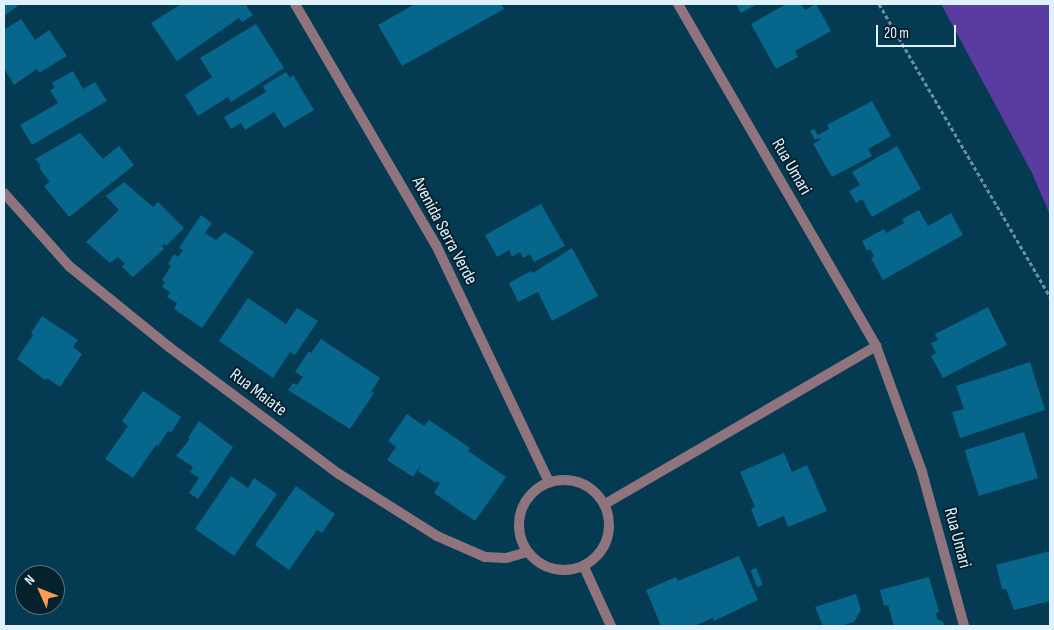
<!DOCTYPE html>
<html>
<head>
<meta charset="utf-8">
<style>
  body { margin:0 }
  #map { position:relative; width:1054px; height:630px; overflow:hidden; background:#043b53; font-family:"Sofia Sans Condensed",sans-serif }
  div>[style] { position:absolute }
  .green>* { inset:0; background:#5a3b9f }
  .building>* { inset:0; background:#06668b; transform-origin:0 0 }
  .path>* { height:3px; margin-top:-1.5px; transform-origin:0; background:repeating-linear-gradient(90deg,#6b91a2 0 4px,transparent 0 6.5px) }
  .minor>* { height:10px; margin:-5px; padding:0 5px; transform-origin:5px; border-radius:5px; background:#8f747e }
  .minor>.ring { margin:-5px; padding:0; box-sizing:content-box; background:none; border:10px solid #8f747e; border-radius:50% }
  span { translate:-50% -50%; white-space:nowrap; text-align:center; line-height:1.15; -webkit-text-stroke:4px #05212e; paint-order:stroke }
  .street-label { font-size:18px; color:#def1fc }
  .frame { position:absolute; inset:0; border:5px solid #def1fc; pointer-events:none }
  .north { position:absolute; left:15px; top:565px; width:50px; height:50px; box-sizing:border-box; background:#05212e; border:1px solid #5c7480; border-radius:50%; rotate:314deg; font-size:14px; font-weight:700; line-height:20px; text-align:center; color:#def1fc }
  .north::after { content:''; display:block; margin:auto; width:18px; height:22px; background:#fe9b58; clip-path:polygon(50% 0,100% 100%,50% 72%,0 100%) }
  .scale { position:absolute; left:876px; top:25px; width:80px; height:22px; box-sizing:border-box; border:2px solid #def1fc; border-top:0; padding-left:6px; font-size:15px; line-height:18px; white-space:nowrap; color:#def1fc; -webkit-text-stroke:4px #05212e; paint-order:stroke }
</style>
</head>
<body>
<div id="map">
  <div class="green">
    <div style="clip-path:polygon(941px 4px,1050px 4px,1050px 215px,1032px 173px)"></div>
  </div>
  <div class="building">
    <div style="clip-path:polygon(4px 4px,20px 4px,4px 16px)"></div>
    <div style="clip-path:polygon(181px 4px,240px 4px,242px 6px,245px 4px,253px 15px,242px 22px,239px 18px,177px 61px,151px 23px)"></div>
    <div style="clip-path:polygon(415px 4px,501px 4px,504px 9px,402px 66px,378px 25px)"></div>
    <div style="clip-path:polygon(736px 4px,757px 4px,741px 13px)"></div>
    <div style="clip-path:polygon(786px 4px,801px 4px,805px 10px,816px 4px,831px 31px,795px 51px,798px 57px,776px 69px,751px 24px)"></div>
    <div style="clip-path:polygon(21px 19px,35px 40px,49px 30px,67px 56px,39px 73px,37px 69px,14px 85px,4px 68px,4px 30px)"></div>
    <div style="clip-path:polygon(256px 24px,284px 68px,231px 102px,228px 97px,198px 116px,185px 95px,212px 77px,200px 58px)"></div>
    <div style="clip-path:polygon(73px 71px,83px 89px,95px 82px,107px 101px,32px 145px,20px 125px,58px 103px,50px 90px,55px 88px,52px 83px)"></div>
    <div style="clip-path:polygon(286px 72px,290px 78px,293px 75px,314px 110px,284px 128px,274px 112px,245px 130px,241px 123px,231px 129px,224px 117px,266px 92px,263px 86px)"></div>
    <div style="clip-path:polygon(872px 101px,891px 136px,868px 149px,872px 156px,832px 177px,813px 144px,820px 140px,819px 138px,815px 140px,810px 131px,814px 129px,818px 135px,829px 129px,827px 125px)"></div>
    <div style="clip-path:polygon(80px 133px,103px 159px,119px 146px,134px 165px,69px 217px,44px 186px,50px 182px,39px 168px,41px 166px,35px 159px)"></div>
    <div style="clip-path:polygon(897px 146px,921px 189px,872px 217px,862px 199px,856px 203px,849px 191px,860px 185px,852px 172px)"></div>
    <div style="clip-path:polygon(124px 182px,153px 207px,158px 202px,184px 228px,166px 246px,164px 244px,162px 246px,164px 249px,133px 277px,122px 267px,125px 264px,118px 257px,110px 263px,86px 242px,119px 210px,106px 196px)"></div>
    <div style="clip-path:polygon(541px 204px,565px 246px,534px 262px,530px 254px,523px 258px,520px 252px,512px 257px,509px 250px,497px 257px,485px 235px)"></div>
    <div style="clip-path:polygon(919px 210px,928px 226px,951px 213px,963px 235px,883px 280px,871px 258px,874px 256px,870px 249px,867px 251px,862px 241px,884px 229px,886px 233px,904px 223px,902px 219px)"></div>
    <div style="clip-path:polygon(201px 215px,212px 223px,205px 233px,216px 240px,225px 232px,254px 252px,202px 328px,174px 309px,177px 303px,167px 297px,170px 292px,162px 287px,165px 283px,162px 280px,171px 266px,168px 264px,174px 254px,178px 257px,183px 250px,179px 248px)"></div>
    <div style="clip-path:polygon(572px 248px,598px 296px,552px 321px,538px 292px,518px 302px,509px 283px,531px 271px,533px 273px)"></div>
    <div style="clip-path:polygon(248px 298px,286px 324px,297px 308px,318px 321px,295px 355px,290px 352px,273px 378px,219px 341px)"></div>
    <div style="clip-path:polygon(988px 307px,1007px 345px,943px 378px,931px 356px,936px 353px,931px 343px,938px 340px,935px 334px)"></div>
    <div style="clip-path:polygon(42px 316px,78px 340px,73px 347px,82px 354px,60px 387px,47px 378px,45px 380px,17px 359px,33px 335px,31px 333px)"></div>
    <div style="clip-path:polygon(321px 339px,380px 378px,371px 392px,374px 393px,350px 429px,288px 390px,293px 383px,297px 385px,303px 377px,295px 372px,309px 351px,311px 353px)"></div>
    <div style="clip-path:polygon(1030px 362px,1045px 410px,960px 438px,952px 412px,964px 409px,956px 386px)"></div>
    <div style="clip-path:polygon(143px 391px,181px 417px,171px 433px,168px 431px,158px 446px,156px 445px,133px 478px,105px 459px,128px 426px,122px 421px)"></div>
    <div style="clip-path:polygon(407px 414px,424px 426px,429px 420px,470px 448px,468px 451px,506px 477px,475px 521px,434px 493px,440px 483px,437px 481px,436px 483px,418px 471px,421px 464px,413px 477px,387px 460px,396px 447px,388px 441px)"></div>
    <div style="clip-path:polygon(199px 421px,233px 447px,198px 499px,189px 493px,199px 478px,190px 472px,193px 467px,176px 456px,190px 439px,188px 438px)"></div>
    <div style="left:1024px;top:432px;width:48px;height:62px;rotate:73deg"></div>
    <div style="clip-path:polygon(784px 453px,792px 472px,807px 465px,827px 511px,788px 527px,784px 516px,758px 527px,751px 509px,755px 507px,740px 472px)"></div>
    <div style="clip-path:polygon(231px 476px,248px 488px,254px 478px,277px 494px,234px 556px,195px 529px)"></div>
    <div style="clip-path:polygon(296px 486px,335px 514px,322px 533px,317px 530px,289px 570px,255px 545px)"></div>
    <div style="clip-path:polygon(1050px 551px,1050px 601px,1014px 610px,1006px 589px,1002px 589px,996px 565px)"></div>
    <div style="clip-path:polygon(739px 556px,758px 600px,714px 621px,713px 618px,694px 626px,661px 626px,646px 590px,676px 577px,678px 581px)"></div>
    <div style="left:756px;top:568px;width:18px;height:6px;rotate:68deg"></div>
    <div style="clip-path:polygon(929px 577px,939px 612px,936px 613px,937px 619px,943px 622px,945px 626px,894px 626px,888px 605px,884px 606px,880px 590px)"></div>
    <div style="clip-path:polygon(856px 594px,861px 610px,854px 622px,841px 626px,823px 626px,815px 607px)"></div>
  </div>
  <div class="path">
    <div style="left:879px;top:4px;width:339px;rotate:59.7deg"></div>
  </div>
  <div class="minor">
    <div style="left:295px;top:4px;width:279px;rotate:59.7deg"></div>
    <div style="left:436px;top:245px;width:263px;rotate:64.5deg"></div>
    <div style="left:678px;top:4px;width:395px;rotate:59.9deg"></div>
    <div style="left:876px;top:346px;width:134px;rotate:69.9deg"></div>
    <div style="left:922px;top:472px;width:160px;rotate:74.7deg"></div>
    <div style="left:4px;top:193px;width:98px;rotate:48.3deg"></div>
    <div style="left:69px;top:266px;width:129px;rotate:39deg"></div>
    <div style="left:169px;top:347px;width:212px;rotate:36.8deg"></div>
    <div style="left:339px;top:474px;width:116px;rotate:32.3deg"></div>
    <div style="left:437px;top:536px;width:52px;rotate:23.6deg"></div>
    <div style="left:485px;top:557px;width:21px;rotate:3deg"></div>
    <div style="left:506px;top:558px;width:22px;rotate:-16deg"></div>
    <div class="ring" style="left:519px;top:480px;width:80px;height:80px"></div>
    <div style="left:605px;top:504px;width:314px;rotate:-30.2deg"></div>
    <div style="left:584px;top:567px;width:65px;rotate:65.4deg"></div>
  </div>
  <div class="street-label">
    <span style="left:791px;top:167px;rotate:60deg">Rua Umari</span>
    <span style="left:444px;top:231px;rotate:62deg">Avenida Serra Verde</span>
    <span style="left:258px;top:393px;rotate:37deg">Rua Maiate</span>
    <span style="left:957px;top:538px;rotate:75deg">Rua Umari</span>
  </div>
  <div class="frame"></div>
  <div class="north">N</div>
  <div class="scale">20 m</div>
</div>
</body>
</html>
